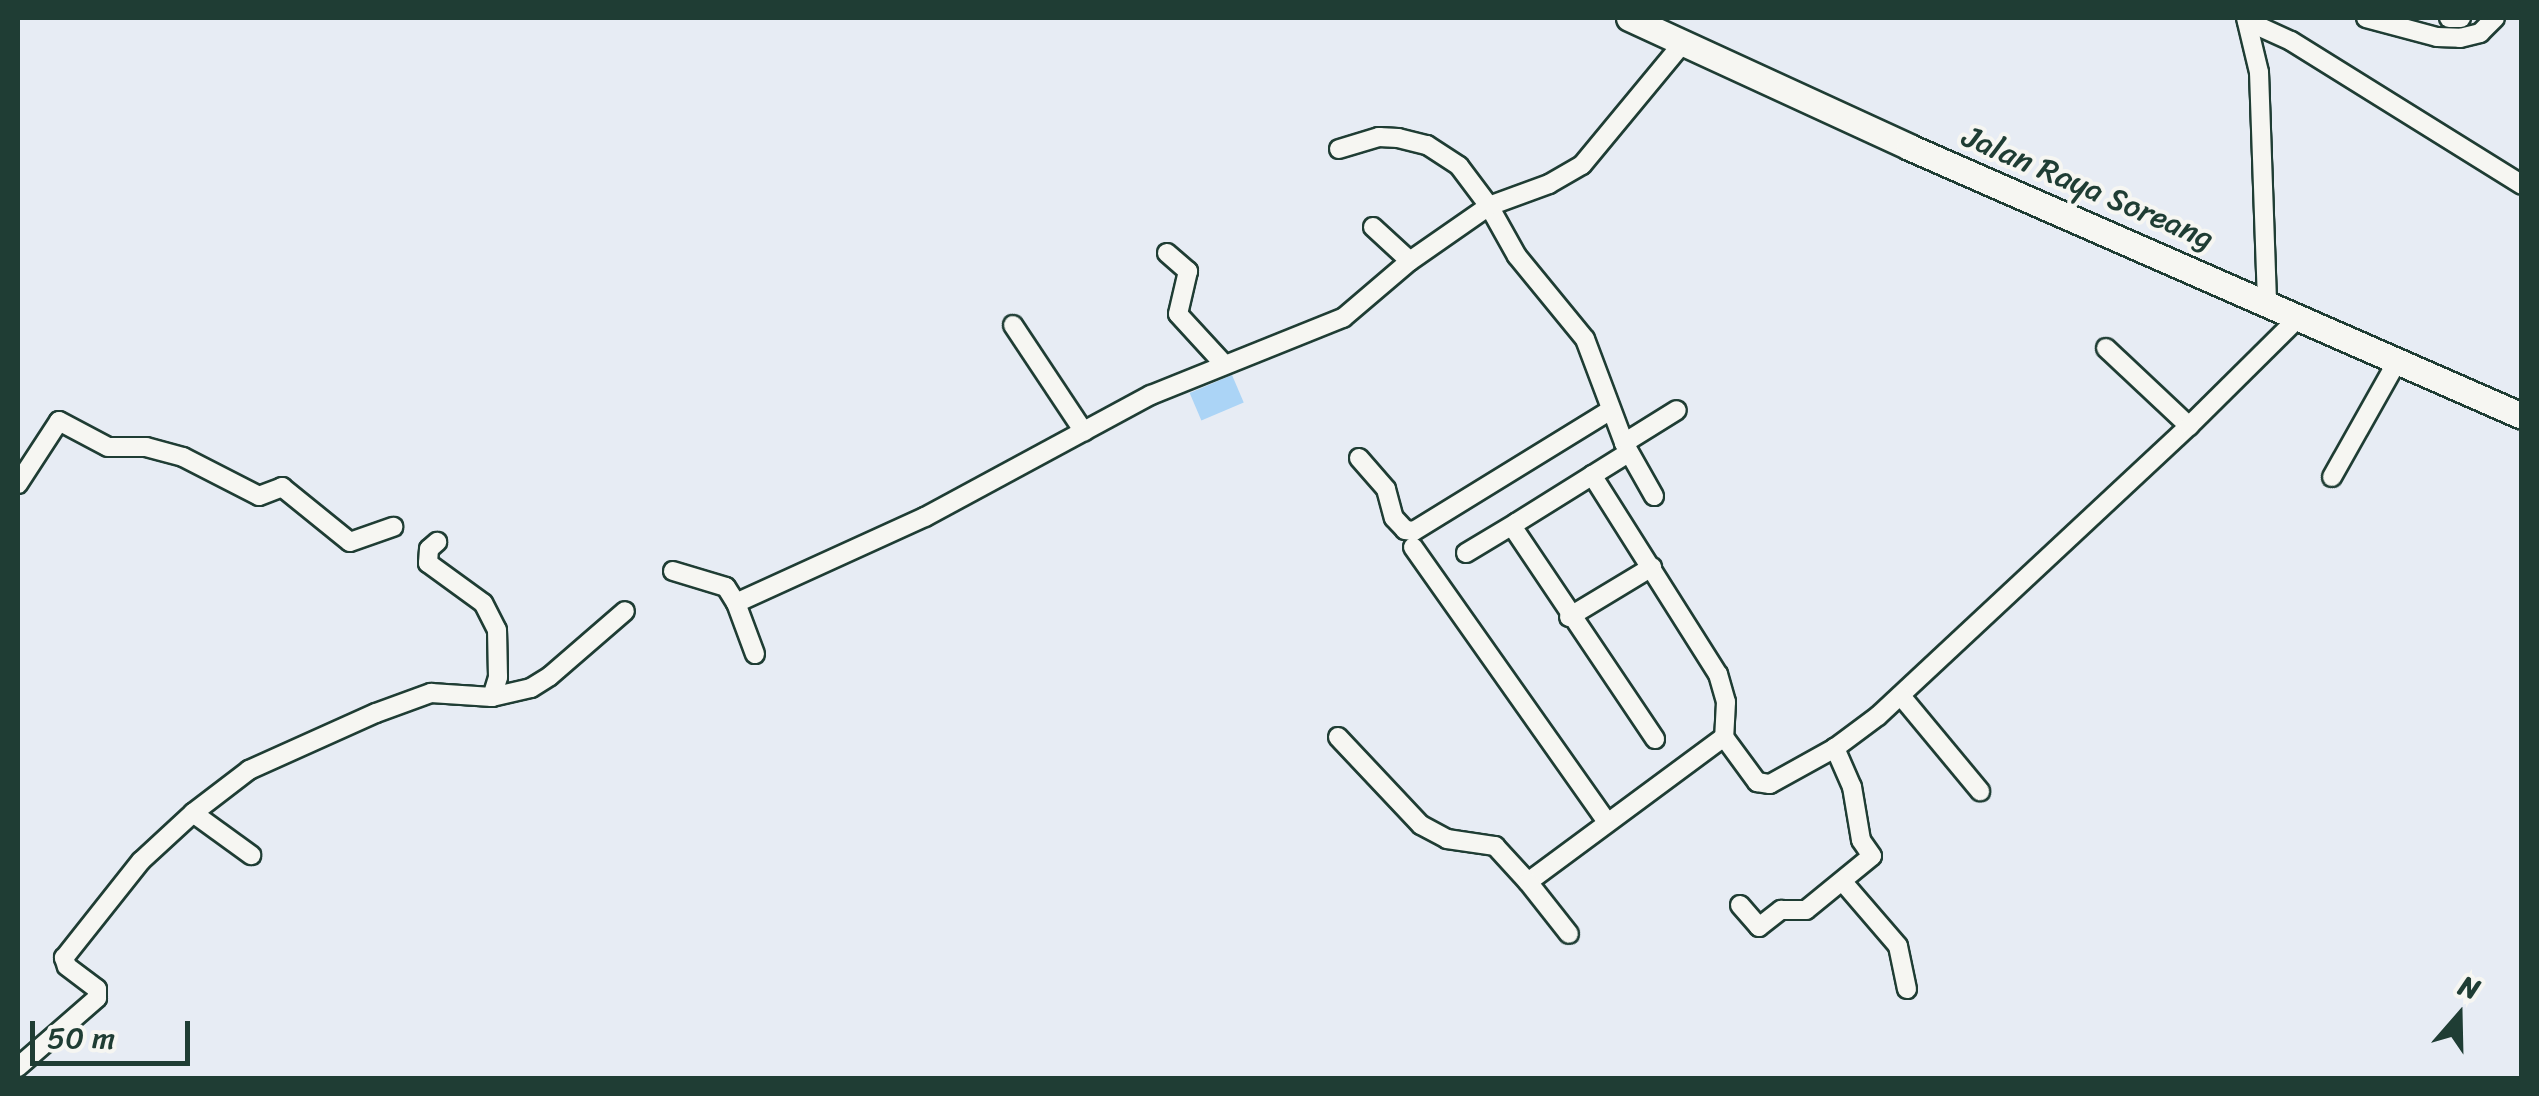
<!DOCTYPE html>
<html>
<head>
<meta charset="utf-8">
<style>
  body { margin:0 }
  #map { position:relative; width:2539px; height:1096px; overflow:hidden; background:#e7ecf4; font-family:Sriracha,sans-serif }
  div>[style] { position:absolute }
  .water>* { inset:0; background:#abd4f6; transform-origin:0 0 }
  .roads { filter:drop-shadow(2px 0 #1f3d34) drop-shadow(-2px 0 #1f3d34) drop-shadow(0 2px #1f3d34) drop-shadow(0 -2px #1f3d34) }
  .minor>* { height:18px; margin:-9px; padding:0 9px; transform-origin:9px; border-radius:9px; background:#f6f6f2 }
  .secondary>* { height:25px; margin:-12.5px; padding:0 12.5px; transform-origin:12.5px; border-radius:12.5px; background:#f6f6f2 }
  span { translate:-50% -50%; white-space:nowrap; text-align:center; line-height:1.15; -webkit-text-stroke:8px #f6f6f2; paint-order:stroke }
  .street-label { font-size:32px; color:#1f3d34 }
  .frame { position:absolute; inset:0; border:20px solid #1f3d34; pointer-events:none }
  .north { position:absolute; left:2409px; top:966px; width:100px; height:100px; -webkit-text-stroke:8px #f6f6f2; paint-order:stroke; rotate:20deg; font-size:28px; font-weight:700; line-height:40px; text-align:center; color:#1f3d34 }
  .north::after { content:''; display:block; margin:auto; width:35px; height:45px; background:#1f3d34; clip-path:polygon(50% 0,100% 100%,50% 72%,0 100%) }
  .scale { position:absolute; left:30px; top:1021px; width:160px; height:45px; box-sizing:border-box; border:5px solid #1f3d34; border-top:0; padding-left:12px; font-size:30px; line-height:35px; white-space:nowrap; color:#1f3d34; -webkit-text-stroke:8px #f6f6f2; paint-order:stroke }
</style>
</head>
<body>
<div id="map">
  <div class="water">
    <div style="left:1232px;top:375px;width:30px;height:46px;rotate:67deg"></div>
  </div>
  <div class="roads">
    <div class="minor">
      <div style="left:2246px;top:18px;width:56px;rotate:76.5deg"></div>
      <div style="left:2259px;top:72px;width:229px;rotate:88deg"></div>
      <div style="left:2366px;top:18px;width:73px;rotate:15deg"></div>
      <div style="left:2437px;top:37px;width:23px;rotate:2deg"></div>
      <div style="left:2460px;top:38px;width:21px;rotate:-14deg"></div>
      <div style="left:2480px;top:33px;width:21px;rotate:-45deg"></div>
      <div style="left:2449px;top:18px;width:12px"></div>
      <div style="left:2247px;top:21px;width:48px;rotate:24.4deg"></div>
      <div style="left:2291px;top:41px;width:272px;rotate:31.9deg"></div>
      <div style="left:1339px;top:149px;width:42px;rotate:-16.7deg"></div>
      <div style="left:1379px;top:137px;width:19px;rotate:3deg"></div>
      <div style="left:1398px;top:138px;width:30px;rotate:14deg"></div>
      <div style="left:1427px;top:145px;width:38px;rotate:33deg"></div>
      <div style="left:1459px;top:166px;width:50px;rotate:53.1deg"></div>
      <div style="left:1489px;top:206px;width:57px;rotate:60.8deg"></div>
      <div style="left:1517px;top:256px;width:107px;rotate:50.7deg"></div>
      <div style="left:1585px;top:339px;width:111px;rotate:69.4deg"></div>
      <div style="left:1624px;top:443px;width:61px;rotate:60.5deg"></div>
      <div style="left:1373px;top:227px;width:50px;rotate:42.6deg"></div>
      <div style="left:1167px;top:253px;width:28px;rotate:41deg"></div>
      <div style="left:1188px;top:271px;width:44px;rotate:103.1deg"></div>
      <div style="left:1178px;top:314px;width:68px;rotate:47.4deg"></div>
      <div style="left:1013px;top:325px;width:128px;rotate:56.4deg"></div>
      <div style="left:2106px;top:348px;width:114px;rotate:43.2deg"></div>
      <div style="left:1624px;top:443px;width:62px;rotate:-31.9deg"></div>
      <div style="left:1628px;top:453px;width:132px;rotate:148deg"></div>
      <div style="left:1516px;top:523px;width:6px;rotate:108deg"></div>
      <div style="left:1514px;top:529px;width:253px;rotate:56.1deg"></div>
      <div style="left:1359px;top:458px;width:41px;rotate:48.9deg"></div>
      <div style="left:1386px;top:489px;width:30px;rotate:75deg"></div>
      <div style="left:1394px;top:518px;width:16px;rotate:47deg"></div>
      <div style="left:1405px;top:530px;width:9px;rotate:6deg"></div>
      <div style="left:1414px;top:531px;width:229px;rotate:-31.6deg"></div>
      <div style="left:1592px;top:475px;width:236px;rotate:57.7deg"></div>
      <div style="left:1718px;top:674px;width:29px;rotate:74deg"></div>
      <div style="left:1726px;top:702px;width:35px;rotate:93deg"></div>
      <div style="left:1724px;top:737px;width:56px;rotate:53.7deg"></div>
      <div style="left:1757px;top:782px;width:13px;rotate:9deg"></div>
      <div style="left:1770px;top:784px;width:74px;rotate:-29deg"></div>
      <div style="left:1835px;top:748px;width:54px;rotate:-36.7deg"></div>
      <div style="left:1878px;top:716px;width:425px;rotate:-43deg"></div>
      <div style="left:2189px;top:426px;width:156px;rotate:-44.7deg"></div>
      <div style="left:2332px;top:477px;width:134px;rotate:-60.6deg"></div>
      <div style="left:18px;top:484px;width:75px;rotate:-56.9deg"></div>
      <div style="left:59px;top:421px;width:55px;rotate:28deg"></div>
      <div style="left:108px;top:447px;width:38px"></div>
      <div style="left:146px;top:447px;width:38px;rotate:15deg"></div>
      <div style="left:183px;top:457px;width:85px;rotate:27.2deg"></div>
      <div style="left:259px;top:496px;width:25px;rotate:-21deg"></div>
      <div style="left:282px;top:487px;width:87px;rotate:39deg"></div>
      <div style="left:350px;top:542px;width:46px;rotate:-19.2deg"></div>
      <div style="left:1413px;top:547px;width:337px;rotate:54.8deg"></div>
      <div style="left:1466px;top:553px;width:58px;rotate:-31deg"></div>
      <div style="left:673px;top:571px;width:55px;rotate:16.8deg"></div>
      <div style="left:726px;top:587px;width:19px;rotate:58deg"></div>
      <div style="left:1569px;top:617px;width:97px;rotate:-31.1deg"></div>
      <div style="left:755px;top:654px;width:54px;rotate:-110.4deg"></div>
      <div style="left:736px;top:603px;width:208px;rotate:-24.5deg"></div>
      <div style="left:925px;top:517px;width:257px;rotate:-28.4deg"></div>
      <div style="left:1151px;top:395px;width:207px;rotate:-21.9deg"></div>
      <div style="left:1343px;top:318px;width:88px;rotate:-40.4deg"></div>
      <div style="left:1410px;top:261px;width:96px;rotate:-34.8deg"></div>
      <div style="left:1489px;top:206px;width:64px;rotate:-20.1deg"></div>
      <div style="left:1549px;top:184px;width:38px;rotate:-30deg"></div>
      <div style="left:1582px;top:165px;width:157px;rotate:-50.4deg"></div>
      <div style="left:1901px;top:696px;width:124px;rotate:50.3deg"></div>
      <div style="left:492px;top:697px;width:40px;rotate:-13deg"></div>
      <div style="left:531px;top:688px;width:22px;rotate:-32deg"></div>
      <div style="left:550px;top:676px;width:99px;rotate:-40.9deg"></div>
      <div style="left:1338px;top:737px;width:121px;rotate:46.7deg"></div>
      <div style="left:1421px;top:825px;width:30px;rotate:28deg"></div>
      <div style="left:1447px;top:839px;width:49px;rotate:8.3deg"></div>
      <div style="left:1495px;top:846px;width:49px;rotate:47.5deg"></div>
      <div style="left:1528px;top:882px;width:244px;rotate:-36.5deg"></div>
      <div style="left:193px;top:813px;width:71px;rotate:-37.5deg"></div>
      <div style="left:249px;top:770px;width:139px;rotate:-24.2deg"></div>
      <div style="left:376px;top:713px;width:59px;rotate:-20deg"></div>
      <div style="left:431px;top:693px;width:61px;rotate:3.8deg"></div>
      <div style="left:492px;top:697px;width:21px;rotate:-73deg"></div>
      <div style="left:498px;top:677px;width:47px;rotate:-91.2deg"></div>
      <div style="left:497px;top:630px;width:30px;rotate:-117deg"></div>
      <div style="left:483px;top:603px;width:68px;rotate:-144deg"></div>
      <div style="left:428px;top:563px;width:14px;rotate:-86deg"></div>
      <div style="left:429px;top:549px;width:11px;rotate:-41deg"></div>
      <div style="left:1528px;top:882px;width:66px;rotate:51.7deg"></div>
      <div style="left:1843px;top:882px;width:84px;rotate:49.3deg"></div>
      <div style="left:1898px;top:946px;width:44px;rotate:78.2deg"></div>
      <div style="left:1740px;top:905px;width:29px;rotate:49deg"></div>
      <div style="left:1759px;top:927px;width:28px;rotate:-38deg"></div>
      <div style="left:1781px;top:910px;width:25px"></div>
      <div style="left:1806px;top:910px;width:85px;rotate:-39.3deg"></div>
      <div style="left:1872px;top:856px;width:19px;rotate:-125deg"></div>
      <div style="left:1861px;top:840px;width:54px;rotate:-99.6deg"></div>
      <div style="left:1852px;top:787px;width:43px;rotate:-113.6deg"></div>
      <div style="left:18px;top:1067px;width:105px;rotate:-41.1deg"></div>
      <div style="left:97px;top:998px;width:9px;rotate:-90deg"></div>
      <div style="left:97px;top:989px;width:38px;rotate:-143deg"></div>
      <div style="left:67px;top:966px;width:9px;rotate:-111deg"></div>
      <div style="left:64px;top:958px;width:124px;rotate:-51.6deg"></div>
      <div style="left:141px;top:861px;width:71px;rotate:-42.7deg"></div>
      <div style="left:193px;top:813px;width:72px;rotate:35.9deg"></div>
    </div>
    <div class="secondary">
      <div style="left:1629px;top:18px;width:308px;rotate:24.7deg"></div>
      <div style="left:1909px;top:147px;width:669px;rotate:23.69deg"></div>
    </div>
  </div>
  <div class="street-label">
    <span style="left:2088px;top:188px;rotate:23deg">Jalan Raya Soreang</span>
  </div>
  <div class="frame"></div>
  <div class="north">N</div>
  <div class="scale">50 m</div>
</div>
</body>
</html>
